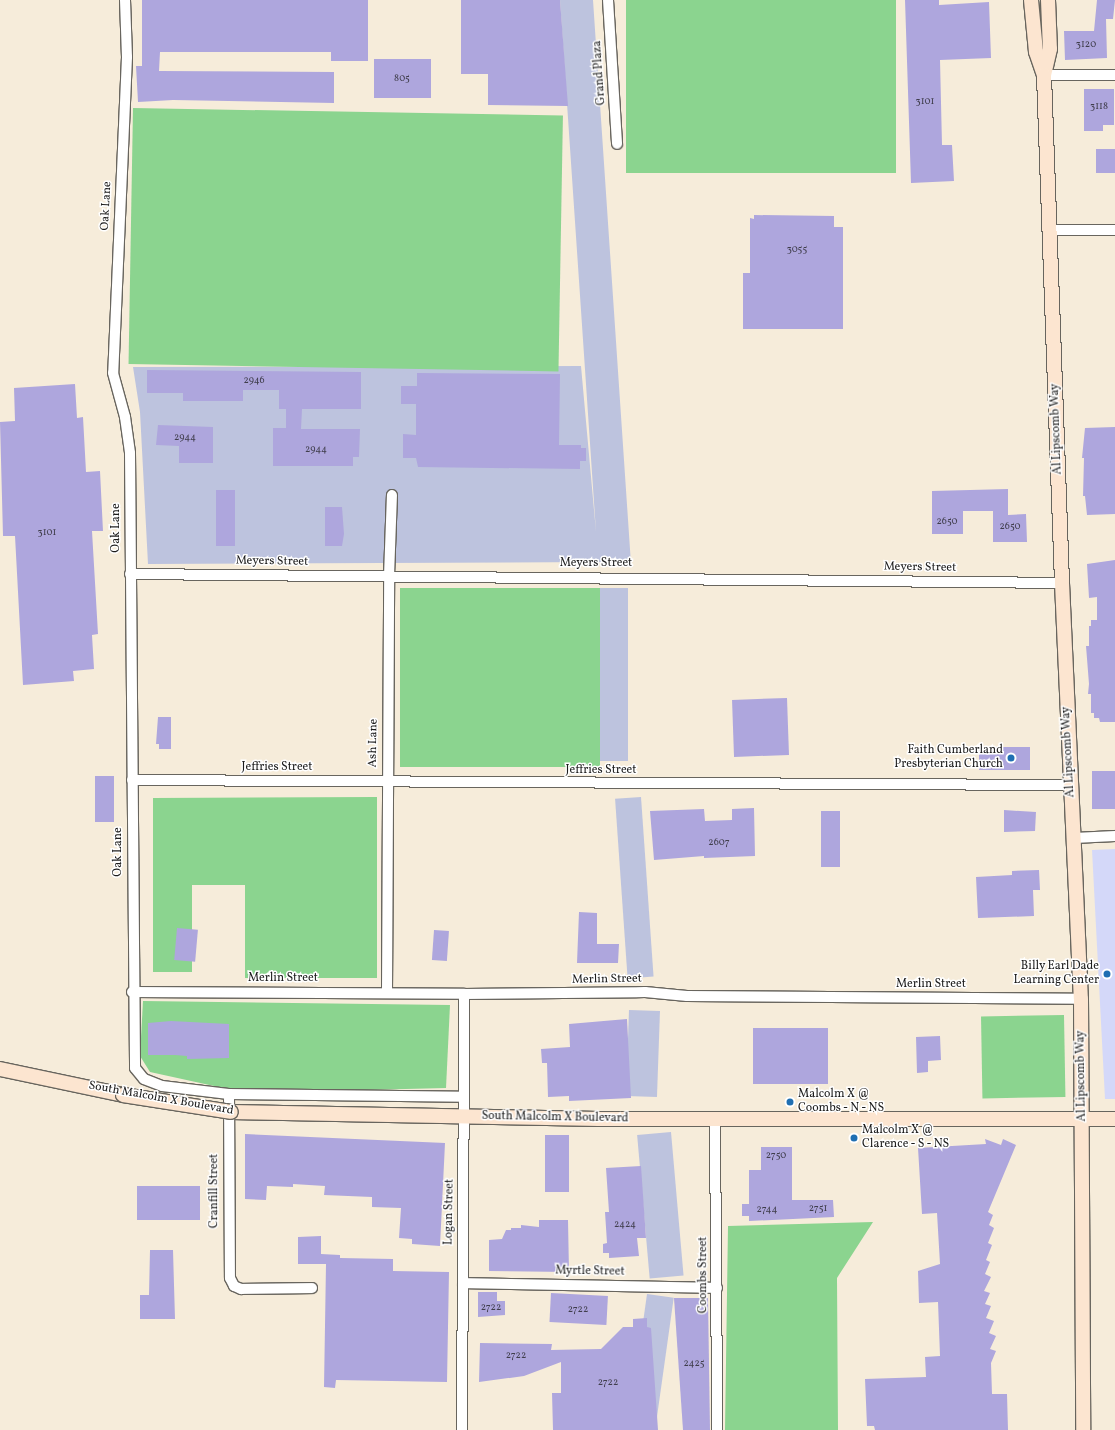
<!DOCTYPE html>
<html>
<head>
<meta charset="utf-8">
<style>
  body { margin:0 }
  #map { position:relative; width:1115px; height:1430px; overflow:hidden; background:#f6ecda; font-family:Vollkorn,serif }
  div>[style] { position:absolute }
  .built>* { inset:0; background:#d4d8f9 }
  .industrial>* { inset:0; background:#bdc3de; transform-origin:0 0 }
  .green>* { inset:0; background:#8bd48f; transform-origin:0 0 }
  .building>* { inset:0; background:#aea6dd; transform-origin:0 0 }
  .roads { filter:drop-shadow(1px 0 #68655e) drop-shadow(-1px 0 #68655e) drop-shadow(0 1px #68655e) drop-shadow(0 -1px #68655e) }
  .street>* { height:10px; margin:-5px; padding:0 5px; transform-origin:5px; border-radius:5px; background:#fff }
  .secondary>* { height:14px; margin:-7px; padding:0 7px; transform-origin:7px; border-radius:7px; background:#fce5d0 }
  .bridges { filter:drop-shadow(1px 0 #68655e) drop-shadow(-1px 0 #68655e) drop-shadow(0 1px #68655e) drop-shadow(0 -1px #68655e) }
  .secondary-bridge>* { height:14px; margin:-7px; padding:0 7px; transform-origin:7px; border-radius:7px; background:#fce5d0 }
  .dots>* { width:11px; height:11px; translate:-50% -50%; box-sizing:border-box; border:2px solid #fff; border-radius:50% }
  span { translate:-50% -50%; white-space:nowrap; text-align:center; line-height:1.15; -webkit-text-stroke:3px #fff; paint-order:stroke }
  .number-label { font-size:10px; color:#403e4c }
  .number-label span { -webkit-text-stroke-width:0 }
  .street-label { font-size:12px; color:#1c1c1c }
  .poi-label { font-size:12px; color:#1c1c1c }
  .right { translate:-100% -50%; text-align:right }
  .left { translate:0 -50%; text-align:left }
</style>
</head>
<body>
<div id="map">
  <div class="built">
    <div style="clip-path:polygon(1115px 849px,1115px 1099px,1105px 1099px,1092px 850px)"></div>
  </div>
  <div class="industrial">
    <div style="clip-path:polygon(560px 0,593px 0,631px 564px,598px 562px,148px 564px,140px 412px,133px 367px,581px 366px,596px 532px)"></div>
    <div style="left:600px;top:588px;width:28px;height:173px"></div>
    <div style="left:641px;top:797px;width:180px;height:26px;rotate:86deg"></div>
    <div style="left:629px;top:1010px;width:31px;height:86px;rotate:2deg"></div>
    <div style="left:671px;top:1132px;width:144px;height:34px;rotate:85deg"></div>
    <div style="left:647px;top:1294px;width:27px;height:136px;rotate:8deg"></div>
  </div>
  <div class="green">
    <div style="left:626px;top:0;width:270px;height:173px"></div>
    <div style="left:133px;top:108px;width:430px;height:256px;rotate:1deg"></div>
    <div style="left:400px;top:588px;width:200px;height:179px"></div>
    <div style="clip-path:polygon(377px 797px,377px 978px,245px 978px,245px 885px,192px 885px,192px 972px,153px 972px,153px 798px)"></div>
    <div style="clip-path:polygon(143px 1001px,450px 1005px,446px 1088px,246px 1093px,150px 1072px,140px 1056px)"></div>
    <div style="left:1064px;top:1015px;width:82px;height:83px;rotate:89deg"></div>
    <div style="clip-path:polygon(873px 1222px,837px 1278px,838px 1430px,725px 1430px,728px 1226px)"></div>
  </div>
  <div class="building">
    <div style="clip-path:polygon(142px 0,368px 0,368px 61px,331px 61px,331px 52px,160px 52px,159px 71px,334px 72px,334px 103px,173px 100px,138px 102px,136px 66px,142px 66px)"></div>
    <div style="clip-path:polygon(461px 0,560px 0,568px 106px,488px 105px,488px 74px,461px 74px)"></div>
    <div style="clip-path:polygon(905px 0,939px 0,939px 5px,989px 2px,991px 58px,940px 60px,942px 145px,952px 145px,954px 181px,911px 183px)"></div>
    <div style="clip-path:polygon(1097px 0,1115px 0,1113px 19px,1106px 19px,1107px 58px,1065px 60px,1064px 31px,1094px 31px)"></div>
    <div style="left:374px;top:59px;width:57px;height:39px"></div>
    <div style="clip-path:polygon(1084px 89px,1114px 89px,1114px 125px,1103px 125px,1103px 131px,1084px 131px)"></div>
    <div style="left:1096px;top:149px;width:19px;height:24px"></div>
    <div style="clip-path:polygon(754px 215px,834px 216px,834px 227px,843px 227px,843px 329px,743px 329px,743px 273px,750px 273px,750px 218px,754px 219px)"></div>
    <div style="clip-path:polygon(147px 370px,361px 372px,361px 409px,302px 409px,301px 429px,360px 429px,359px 457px,353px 457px,353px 466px,273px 466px,273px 428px,286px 428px,286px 409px,279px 409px,279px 390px,243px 390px,243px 401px,183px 401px,183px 393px,147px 393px)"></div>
    <div style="clip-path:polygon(417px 373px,560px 374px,559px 445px,581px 445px,581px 448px,586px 448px,586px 461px,580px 461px,580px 469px,418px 467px,416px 458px,403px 458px,403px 434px,416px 435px,416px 404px,401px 404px,401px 386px,417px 386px)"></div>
    <div style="clip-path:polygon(75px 384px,77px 418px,83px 417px,86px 472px,100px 471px,103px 531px,92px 531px,98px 634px,92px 635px,94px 669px,73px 671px,74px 681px,23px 685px,15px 536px,3px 536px,0 422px,15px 421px,14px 388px)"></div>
    <div style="clip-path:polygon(158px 425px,213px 427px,213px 463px,179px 463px,179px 446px,156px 445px)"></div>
    <div style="clip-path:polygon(1115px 427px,1115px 514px,1087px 515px,1085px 496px,1083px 496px,1084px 458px,1082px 458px,1085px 428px)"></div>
    <div style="clip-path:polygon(1008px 489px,1008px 515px,1026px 514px,1027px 542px,993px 542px,993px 511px,963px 511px,963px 534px,932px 534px,932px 491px)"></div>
    <div style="left:216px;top:490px;width:19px;height:56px"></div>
    <div style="clip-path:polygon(325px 507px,342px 507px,344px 534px,342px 546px,325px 546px)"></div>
    <div style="clip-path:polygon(1115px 560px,1115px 722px,1100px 722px,1099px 718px,1094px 718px,1094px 713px,1091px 713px,1091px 694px,1088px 694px,1089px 684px,1086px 646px,1089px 646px,1089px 626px,1091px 626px,1091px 620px,1097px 620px,1097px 597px,1089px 598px,1087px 564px)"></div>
    <div style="left:787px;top:698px;width:57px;height:55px;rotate:88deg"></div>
    <div style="clip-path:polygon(158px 717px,171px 717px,171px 749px,159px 749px,159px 744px,156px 744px)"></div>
    <div style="left:979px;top:747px;width:51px;height:23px"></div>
    <div style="left:1115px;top:771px;width:38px;height:23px;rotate:90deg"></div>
    <div style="left:95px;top:776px;width:19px;height:46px"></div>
    <div style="clip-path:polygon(754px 808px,755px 856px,704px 858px,704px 856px,654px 860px,650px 811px,704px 809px,705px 821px,732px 820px,732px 809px)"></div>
    <div style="clip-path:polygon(1004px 810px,1036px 812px,1035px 831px,1004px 832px)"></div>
    <div style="left:821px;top:811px;width:19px;height:56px"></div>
    <div style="clip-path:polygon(1039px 870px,1040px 890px,1033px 890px,1034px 916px,978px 918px,976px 877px,1012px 875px,1012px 871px)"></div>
    <div style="clip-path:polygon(579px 912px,597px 913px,597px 944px,619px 944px,618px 963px,577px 963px)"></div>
    <div style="left:177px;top:928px;width:21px;height:32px;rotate:5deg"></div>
    <div style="left:434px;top:930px;width:15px;height:30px;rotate:4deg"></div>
    <div style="clip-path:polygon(627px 1019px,631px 1098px,569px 1101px,569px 1096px,548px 1097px,547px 1063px,542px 1063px,541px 1049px,570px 1047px,569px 1024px)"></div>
    <div style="clip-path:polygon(171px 1021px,229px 1024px,229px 1058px,187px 1059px,187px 1056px,175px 1055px,148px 1055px,148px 1023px)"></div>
    <div style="left:753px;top:1028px;width:75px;height:56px"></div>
    <div style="clip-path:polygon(940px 1036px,941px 1060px,928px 1061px,928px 1072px,917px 1073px,916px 1037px)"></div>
    <div style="clip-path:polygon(245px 1134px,445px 1143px,440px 1246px,412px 1244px,412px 1239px,399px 1238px,401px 1208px,372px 1207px,372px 1197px,324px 1195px,325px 1186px,293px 1184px,293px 1187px,267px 1186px,266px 1200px,245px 1199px)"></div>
    <div style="left:545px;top:1135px;width:24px;height:57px"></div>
    <div style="clip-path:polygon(985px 1139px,1001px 1145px,1003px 1139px,1016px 1145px,988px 1212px,993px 1215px,989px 1225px,994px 1228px,988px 1243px,992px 1245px,986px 1260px,990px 1262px,985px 1274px,991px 1277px,984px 1291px,990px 1293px,985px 1304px,991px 1306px,986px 1318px,994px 1321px,989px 1333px,996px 1336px,990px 1349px,996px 1351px,991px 1363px,992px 1394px,1007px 1394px,1008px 1430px,875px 1430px,874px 1426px,867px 1426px,865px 1379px,926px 1377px,925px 1357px,940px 1356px,938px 1302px,919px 1303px,918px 1271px,940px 1264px,937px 1213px,922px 1214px,918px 1148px,986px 1144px)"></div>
    <div style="clip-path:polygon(761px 1147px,792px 1147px,792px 1200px,833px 1200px,834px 1217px,749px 1221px,749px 1216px,742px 1216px,742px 1204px,749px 1204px,749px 1170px,761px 1170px)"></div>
    <div style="clip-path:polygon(641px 1166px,646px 1238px,637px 1238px,639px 1256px,609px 1258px,609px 1253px,603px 1253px,603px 1244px,607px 1243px,605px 1212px,609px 1212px,606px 1168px)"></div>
    <div style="left:137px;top:1186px;width:63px;height:34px"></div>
    <div style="clip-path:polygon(539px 1220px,568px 1220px,569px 1272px,489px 1271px,489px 1240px,502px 1239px,506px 1230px,511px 1230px,511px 1228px,521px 1228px,521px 1225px,539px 1227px)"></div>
    <div style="clip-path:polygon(321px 1236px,321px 1254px,340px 1255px,340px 1258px,393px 1259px,393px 1271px,449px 1272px,447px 1382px,336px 1380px,335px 1388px,324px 1387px,326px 1264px,298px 1264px,298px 1237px)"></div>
    <div style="clip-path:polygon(150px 1250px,173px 1250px,175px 1319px,140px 1319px,140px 1295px,149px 1295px)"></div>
    <div style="clip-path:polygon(478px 1292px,497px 1292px,497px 1301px,505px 1301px,505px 1315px,478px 1317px)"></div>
    <div style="left:551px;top:1293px;width:57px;height:29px;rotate:3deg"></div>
    <div style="clip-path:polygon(674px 1298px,708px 1298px,710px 1430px,683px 1430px)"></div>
    <div style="clip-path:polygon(647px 1318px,647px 1327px,651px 1328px,658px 1430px,553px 1430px,552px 1393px,561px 1393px,561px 1362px,524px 1376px,479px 1382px,480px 1343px,552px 1344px,551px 1350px,601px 1349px,623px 1327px,633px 1327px,633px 1319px)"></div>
  </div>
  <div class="roads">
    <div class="street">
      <div style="left:125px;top:0;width:57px;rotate:88deg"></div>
      <div style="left:127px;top:57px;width:316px;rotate:92.5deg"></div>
      <div style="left:113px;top:373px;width:46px;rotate:74.7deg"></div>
      <div style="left:125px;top:417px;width:36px;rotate:82deg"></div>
      <div style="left:130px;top:453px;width:615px;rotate:89.53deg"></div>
      <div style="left:135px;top:1068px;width:14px;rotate:51deg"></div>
      <div style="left:144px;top:1079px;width:19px;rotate:21deg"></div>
      <div style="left:162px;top:1086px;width:67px;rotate:6.8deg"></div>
      <div style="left:229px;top:1094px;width:235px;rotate:0.7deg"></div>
      <div style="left:608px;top:0;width:144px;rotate:86.4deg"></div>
      <div style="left:1044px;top:75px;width:71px"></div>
      <div style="left:1050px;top:230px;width:65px"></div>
      <div style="left:130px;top:574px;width:932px;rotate:0.55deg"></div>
      <div style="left:132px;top:780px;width:939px;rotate:0.31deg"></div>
      <div style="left:1074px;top:838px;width:41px;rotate:-2.8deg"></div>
      <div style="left:132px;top:992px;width:332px;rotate:0.3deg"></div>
      <div style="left:464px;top:994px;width:181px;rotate:-0.6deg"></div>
      <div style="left:645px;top:992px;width:42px;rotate:5.4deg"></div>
      <div style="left:687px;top:996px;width:394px;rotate:0.4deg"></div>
      <div style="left:387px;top:992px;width:416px;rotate:-89.7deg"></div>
      <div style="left:389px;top:576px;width:81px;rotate:-87.9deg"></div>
      <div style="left:229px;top:1094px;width:184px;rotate:89.7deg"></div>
      <div style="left:230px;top:1278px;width:9px;rotate:63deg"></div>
      <div style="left:234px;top:1286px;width:8px;rotate:23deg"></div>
      <div style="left:241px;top:1289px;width:71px;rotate:-0.8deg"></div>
      <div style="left:715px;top:1119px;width:311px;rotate:89.6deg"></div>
      <div style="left:463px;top:1283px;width:254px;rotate:1.1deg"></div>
      <div style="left:462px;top:1430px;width:436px;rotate:-89.7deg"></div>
    </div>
    <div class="secondary">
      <div style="left:1031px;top:0;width:52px;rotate:84.5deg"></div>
      <div style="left:1036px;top:52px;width:24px;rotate:71deg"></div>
      <div style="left:1048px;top:0;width:49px;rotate:87.7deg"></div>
      <div style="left:1050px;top:49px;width:27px;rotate:103deg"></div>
      <div style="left:1044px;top:75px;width:508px;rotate:87.97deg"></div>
      <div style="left:1062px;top:583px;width:416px;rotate:87.4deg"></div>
      <div style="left:1081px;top:999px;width:431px;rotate:89.7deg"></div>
      <div style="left:0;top:1069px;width:126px;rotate:11.9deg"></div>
      <div style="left:231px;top:1112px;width:368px;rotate:1.1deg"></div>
      <div style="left:599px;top:1119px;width:516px"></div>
    </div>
  </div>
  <div class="bridges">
    <div class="secondary-bridge">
      <div style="left:123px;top:1095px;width:109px;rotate:8.9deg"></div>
    </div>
  </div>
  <div class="dots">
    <div style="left:1011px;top:758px;background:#1f6fb2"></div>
    <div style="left:1107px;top:974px;background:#1f6fb2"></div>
    <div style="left:790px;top:1102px;background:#1f6fb2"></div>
    <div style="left:854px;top:1138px;background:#1f6fb2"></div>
  </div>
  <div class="number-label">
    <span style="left:1086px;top:45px">3120</span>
    <span style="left:402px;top:79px">805</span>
    <span style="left:925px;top:102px">3101</span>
    <span style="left:1099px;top:107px">3118</span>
    <span style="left:797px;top:250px">3055</span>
    <span style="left:254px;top:381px">2946</span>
    <span style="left:185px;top:438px">2944</span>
    <span style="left:316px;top:450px">2944</span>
    <span style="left:947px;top:522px">2650</span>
    <span style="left:1010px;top:527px">2650</span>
    <span style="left:47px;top:533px">3101</span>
    <span style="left:719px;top:843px">2607</span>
    <span style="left:776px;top:1156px">2750</span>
    <span style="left:818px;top:1209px">2751</span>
    <span style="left:767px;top:1210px">2744</span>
    <span style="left:625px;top:1225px">2424</span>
    <span style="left:491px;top:1308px">2722</span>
    <span style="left:578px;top:1310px">2722</span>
    <span style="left:516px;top:1356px">2722</span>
    <span style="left:694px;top:1364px">2425</span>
    <span style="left:608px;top:1383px">2722</span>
  </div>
  <div class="street-label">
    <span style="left:600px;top:73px;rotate:-94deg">Grand Plaza</span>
    <span style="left:107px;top:206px;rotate:-87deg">Oak Lane</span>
    <span style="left:1057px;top:429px;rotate:-92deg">Al Lipscomb Way</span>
    <span style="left:117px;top:528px;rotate:-90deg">Oak Lane</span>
    <span style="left:272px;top:562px;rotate:1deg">Meyers Street</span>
    <span style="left:596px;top:564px">Meyers Street</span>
    <span style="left:920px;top:568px;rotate:1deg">Meyers Street</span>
    <span style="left:374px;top:743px;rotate:-89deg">Ash Lane</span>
    <span style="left:1069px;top:752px;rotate:-93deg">Al Lipscomb Way</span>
    <span style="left:277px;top:768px">Jeffries Street</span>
    <span style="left:601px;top:771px">Jeffries Street</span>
    <span style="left:119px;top:852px;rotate:-90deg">Oak Lane</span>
    <span style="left:283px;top:979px">Merlin Street</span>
    <span style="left:607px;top:980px;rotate:-1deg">Merlin Street</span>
    <span style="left:931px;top:985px">Merlin Street</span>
    <span style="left:1082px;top:1076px;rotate:-91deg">Al Lipscomb Way</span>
    <span style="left:161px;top:1099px;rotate:10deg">South Malcolm X Boulevard</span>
    <span style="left:555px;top:1118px;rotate:1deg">South Malcolm X Boulevard</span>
    <span style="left:215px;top:1191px;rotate:-90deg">Cranfill Street</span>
    <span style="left:450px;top:1212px;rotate:-89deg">Logan Street</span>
    <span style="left:590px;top:1272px;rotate:1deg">Myrtle Street</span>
    <span style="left:704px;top:1275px;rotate:-90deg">Coombs Street</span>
  </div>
  <div class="poi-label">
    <span class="right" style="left:1003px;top:758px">Faith Cumberland<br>Presbyterian Church</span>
    <span class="right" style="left:1099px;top:974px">Billy Earl Dade<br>Learning Center</span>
    <span class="left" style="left:798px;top:1102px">Malcolm X @<br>Coombs - N - NS</span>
    <span class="left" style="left:862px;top:1138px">Malcolm X @<br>Clarence - S - NS</span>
  </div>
</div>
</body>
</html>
